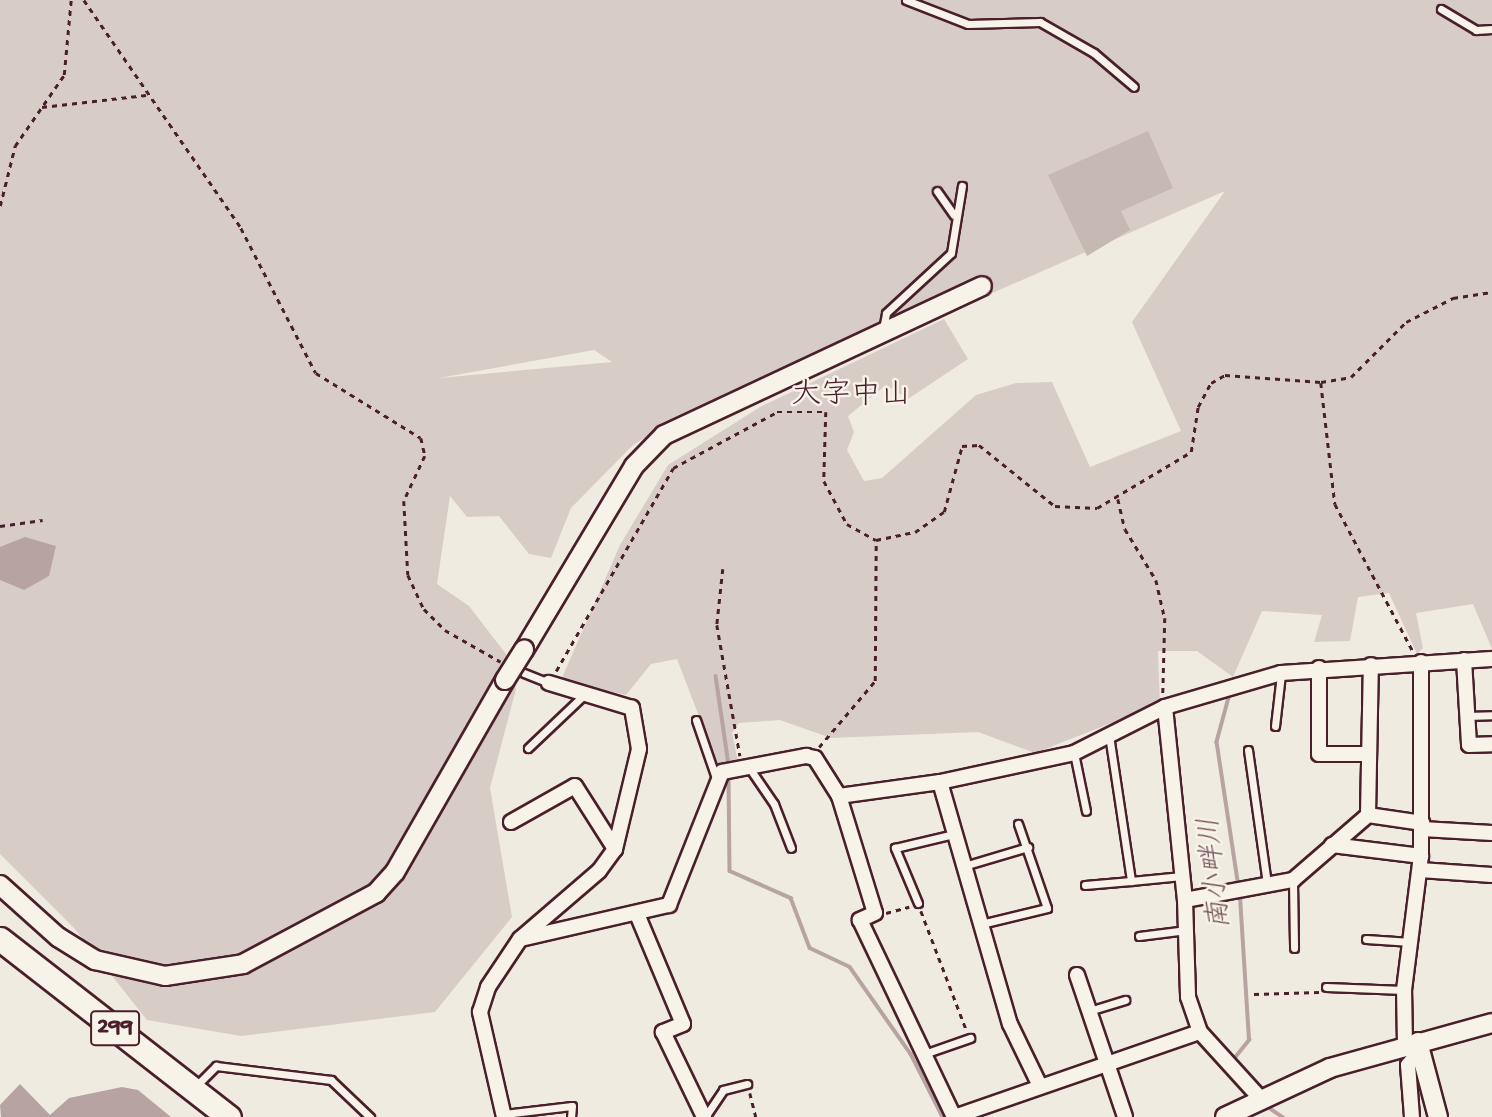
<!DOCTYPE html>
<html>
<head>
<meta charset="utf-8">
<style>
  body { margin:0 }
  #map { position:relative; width:1492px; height:1117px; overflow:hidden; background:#f0ebe0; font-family:"Gochi Hand","Klee One",sans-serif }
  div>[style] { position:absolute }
  .green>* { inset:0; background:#d8cdc6 }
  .water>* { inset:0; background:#b7a4a2 }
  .stream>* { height:3.5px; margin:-1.75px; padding:0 1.75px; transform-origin:1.75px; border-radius:1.75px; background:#b7a4a2 }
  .building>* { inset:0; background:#c6b8b3 }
  .path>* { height:2.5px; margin-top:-1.25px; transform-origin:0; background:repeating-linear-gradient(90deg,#4a1f2b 0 5px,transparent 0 10px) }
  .roads { filter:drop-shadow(2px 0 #4a1f2b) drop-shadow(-2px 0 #4a1f2b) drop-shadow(0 2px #4a1f2b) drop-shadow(0 -2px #4a1f2b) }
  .service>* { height:7px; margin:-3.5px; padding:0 3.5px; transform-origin:3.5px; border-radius:3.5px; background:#f7f3e8 }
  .minor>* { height:14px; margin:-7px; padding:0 7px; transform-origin:7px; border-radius:7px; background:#f7f3e8 }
  .tertiary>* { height:18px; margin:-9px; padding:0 9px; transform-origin:9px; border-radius:9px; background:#f7f3e8 }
  .trunk>* { height:23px; margin:-11.5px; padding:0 11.5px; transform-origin:11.5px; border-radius:11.5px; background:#f7f3e8 }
  .bridges { filter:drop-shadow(2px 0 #4a1f2b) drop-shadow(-2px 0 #4a1f2b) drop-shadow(0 2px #4a1f2b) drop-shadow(0 -2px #4a1f2b) }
  .tertiary-bridge>* { height:18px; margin:-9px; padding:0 9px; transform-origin:9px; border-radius:9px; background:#f7f3e8 }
  span { translate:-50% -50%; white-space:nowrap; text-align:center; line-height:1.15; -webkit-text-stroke:5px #f7f3e8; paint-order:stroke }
  .shield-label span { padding:2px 5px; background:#f7f3e8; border:2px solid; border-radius:5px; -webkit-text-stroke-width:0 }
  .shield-label { font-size:24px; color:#4a1f2b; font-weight:700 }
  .water-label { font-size:28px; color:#704e55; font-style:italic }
  .quarter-label { font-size:30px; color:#4a1f2b }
</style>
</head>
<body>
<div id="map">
  <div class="green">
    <div style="clip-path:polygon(evenodd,0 0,1492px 0,1492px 649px,1473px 604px,1416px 613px,1423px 648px,1417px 654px,1389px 593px,1358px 597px,1350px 641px,1314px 642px,1322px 615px,1262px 611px,1233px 677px,1197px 651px,1158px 651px,1160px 704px,1035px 753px,978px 732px,831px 738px,780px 720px,739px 723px,732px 733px,738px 762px,718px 766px,677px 659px,651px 664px,626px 695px,561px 680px,620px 545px,668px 465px,760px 407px,944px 319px,968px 359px,908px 399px,886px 385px,848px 416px,854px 432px,847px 450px,864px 481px,882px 478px,976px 395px,1016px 383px,1052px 382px,1090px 467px,1181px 431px,1132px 322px,1225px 191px,696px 423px,685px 414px,633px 445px,571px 508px,551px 558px,529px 554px,499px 516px,467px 517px,450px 496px,437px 584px,469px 606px,506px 654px,516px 689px,490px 788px,512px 917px,435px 1012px,241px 1036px,147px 1020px,74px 928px,0 854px,0 0,594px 350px,612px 362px,439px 378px,594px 350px)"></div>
  </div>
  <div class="water">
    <div style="clip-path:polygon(25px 537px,56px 546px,49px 576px,24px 590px,0 580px,0 547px)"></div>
    <div style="clip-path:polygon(20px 1084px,50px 1115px,69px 1098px,122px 1087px,138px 1090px,171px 1117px,1px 1117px,0 1105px)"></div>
  </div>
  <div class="stream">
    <div style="left:716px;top:676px;width:90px;rotate:81.7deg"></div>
    <div style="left:1230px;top:694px;width:50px;rotate:105.2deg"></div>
    <div style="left:1217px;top:742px;width:147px;rotate:81.4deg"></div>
    <div style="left:729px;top:775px;width:96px;rotate:89.4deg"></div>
    <div style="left:730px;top:871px;width:67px;rotate:23.9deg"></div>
    <div style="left:791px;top:898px;width:53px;rotate:69.2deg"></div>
    <div style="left:810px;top:948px;width:44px;rotate:25.4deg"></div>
    <div style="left:850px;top:967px;width:106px;rotate:55deg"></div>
    <div style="left:911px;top:1054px;width:71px;rotate:63.1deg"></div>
    <div style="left:1233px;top:1060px;width:26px;rotate:-51deg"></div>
    <div style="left:1249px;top:1040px;width:145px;rotate:-93.6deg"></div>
    <div style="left:1265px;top:1105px;width:22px;rotate:34deg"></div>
  </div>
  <div class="building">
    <div style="clip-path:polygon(1148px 131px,1173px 188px,1121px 211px,1130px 230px,1087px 256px,1048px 175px)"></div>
  </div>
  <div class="path">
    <div style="left:84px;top:0;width:277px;rotate:55.4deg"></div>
    <div style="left:241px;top:228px;width:163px;rotate:62.7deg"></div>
    <div style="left:316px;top:373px;width:123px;rotate:31.8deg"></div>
    <div style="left:421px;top:438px;width:18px;rotate:77deg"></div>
    <div style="left:425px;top:456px;width:50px;rotate:115deg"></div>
    <div style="left:404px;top:501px;width:74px;rotate:86.9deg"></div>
    <div style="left:408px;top:575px;width:38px;rotate:65deg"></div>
    <div style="left:424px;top:609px;width:30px;rotate:45deg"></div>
    <div style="left:445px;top:630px;width:64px;rotate:29.7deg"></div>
    <div style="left:42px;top:107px;width:105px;rotate:-6.6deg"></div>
    <div style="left:0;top:206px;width:62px;rotate:-76deg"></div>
    <div style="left:15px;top:146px;width:86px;rotate:-55.4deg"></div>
    <div style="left:64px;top:75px;width:75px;rotate:-84.7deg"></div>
    <div style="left:1321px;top:383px;width:122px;rotate:83.4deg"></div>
    <div style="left:1335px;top:504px;width:169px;rotate:62.1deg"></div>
    <div style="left:1118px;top:499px;width:31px;rotate:77deg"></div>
    <div style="left:1125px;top:529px;width:60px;rotate:58.7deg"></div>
    <div style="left:1156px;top:580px;width:39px;rotate:77deg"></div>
    <div style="left:1165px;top:618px;width:76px;rotate:91.5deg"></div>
    <div style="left:0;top:526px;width:43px;rotate:-7.9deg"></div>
    <div style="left:723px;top:569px;width:56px;rotate:96.1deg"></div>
    <div style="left:717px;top:625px;width:133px;rotate:80deg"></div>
    <div style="left:556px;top:671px;width:234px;rotate:-60deg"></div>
    <div style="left:673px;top:468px;width:118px;rotate:-28.3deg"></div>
    <div style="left:777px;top:412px;width:49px"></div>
    <div style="left:826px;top:412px;width:69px;rotate:91.7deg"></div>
    <div style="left:824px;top:481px;width:49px;rotate:61.9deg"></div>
    <div style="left:847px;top:524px;width:33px;rotate:29deg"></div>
    <div style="left:876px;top:540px;width:40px;rotate:-12deg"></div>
    <div style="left:915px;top:532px;width:35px;rotate:-35deg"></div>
    <div style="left:944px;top:512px;width:68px;rotate:-74.7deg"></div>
    <div style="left:962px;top:446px;width:17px;rotate:-3deg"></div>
    <div style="left:979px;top:445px;width:97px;rotate:38.8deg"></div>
    <div style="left:1055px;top:506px;width:42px;rotate:2.7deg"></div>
    <div style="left:1097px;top:508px;width:109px;rotate:-30.8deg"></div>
    <div style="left:1191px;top:452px;width:46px;rotate:-81.2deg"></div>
    <div style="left:1198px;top:407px;width:27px;rotate:-62deg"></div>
    <div style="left:1211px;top:383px;width:16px;rotate:-30deg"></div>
    <div style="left:1225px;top:375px;width:96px;rotate:4.2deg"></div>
    <div style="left:1321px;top:382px;width:30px;rotate:-9deg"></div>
    <div style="left:1351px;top:377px;width:78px;rotate:-45deg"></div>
    <div style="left:1406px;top:322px;width:53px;rotate:-27.1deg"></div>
    <div style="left:1453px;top:298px;width:39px;rotate:-9deg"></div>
    <div style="left:819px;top:747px;width:87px;rotate:-49.7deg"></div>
    <div style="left:875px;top:681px;width:141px;rotate:-89.6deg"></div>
    <div style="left:921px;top:911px;width:126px;rotate:69.1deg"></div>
    <div style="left:886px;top:913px;width:24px;rotate:-15deg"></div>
    <div style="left:1254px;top:994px;width:65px;rotate:-1.8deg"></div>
    <div style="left:750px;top:1093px;width:25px;rotate:76deg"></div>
  </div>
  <div class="roads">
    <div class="service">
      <div style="left:906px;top:0;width:66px;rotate:21.2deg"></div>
      <div style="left:968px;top:24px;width:72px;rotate:-1.6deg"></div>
      <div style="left:1040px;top:22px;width:62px;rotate:29.9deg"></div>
      <div style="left:1094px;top:53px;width:52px;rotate:40.4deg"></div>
      <div style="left:1441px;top:9px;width:41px;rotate:31deg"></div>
      <div style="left:1476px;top:30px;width:16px;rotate:-4deg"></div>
      <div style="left:937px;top:191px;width:29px;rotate:55deg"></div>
      <div style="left:883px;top:329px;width:16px;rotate:-79deg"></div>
      <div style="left:886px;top:313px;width:88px;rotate:-42.7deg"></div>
      <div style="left:951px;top:253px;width:68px;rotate:-80.7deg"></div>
      <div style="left:524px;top:673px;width:27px;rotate:22deg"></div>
      <div style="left:1467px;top:716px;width:25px;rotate:-2deg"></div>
      <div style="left:696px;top:720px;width:65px;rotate:71deg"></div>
      <div style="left:1275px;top:726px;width:52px;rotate:-83.4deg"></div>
      <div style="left:1109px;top:735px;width:148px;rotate:81.4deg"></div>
      <div style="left:1131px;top:881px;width:51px;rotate:-5.6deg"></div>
      <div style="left:528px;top:748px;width:79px;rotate:-43.5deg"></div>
      <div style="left:1248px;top:750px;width:135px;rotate:81.9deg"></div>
      <div style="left:1074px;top:753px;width:59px;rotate:78.3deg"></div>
      <div style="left:748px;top:766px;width:46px;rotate:55.6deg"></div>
      <div style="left:774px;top:804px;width:47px;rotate:68.9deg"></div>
      <div style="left:964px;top:866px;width:67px;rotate:-16.5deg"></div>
      <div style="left:1293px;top:881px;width:67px;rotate:89.1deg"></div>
      <div style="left:1085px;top:885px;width:46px;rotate:-5deg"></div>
      <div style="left:918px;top:903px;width:60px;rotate:-112.7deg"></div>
      <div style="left:895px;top:848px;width:61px;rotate:-13.3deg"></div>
      <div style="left:981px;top:924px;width:68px;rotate:-13.6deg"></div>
      <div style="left:1047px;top:908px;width:89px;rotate:-109deg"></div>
      <div style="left:1139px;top:936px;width:48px;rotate:-7.1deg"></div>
      <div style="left:1366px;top:939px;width:45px;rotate:3.8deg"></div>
      <div style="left:1326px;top:987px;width:78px;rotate:2.2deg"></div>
      <div style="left:1089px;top:1011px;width:38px;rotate:-17deg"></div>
      <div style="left:924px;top:1054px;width:49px;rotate:-19.2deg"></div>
      <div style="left:195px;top:1087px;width:30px;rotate:-45deg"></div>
      <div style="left:216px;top:1066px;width:116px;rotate:6.9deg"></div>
      <div style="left:331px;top:1080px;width:54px;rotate:43.5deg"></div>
      <div style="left:504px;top:1114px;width:68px;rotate:-6.7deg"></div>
      <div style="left:572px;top:1106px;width:11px;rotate:95deg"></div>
      <div style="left:705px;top:1117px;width:32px;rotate:-56deg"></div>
      <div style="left:723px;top:1090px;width:25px;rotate:-14deg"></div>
    </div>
    <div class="minor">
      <div style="left:1464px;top:660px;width:85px;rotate:86.6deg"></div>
      <div style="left:1469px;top:745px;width:23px;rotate:-2deg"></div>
      <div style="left:1319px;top:668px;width:86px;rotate:90deg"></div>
      <div style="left:1319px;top:754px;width:50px"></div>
      <div style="left:1165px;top:707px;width:194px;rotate:84.1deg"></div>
      <div style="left:1185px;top:900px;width:97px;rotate:88.2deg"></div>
      <div style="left:1188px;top:997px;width:37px;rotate:71deg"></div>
      <div style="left:1200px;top:1032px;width:91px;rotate:47.7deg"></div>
      <div style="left:940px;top:782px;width:252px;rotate:73.9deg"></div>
      <div style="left:1010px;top:1024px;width:67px;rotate:64.2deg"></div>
      <div style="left:839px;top:796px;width:122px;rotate:72.9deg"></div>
      <div style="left:875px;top:913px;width:17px;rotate:155deg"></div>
      <div style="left:860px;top:920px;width:218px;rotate:64.5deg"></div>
      <div style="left:1368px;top:815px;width:55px;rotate:8.4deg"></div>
      <div style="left:511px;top:822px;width:73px;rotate:-29.4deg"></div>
      <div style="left:575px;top:786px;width:75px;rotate:57.6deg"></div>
      <div style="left:1422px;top:829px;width:70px;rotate:3.3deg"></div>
      <div style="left:1332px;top:845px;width:90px;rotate:7deg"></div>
      <div style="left:1420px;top:870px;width:72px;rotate:4deg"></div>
      <div style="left:1185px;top:900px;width:110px;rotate:-10.5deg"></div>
      <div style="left:1293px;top:880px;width:99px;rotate:-40.9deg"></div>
      <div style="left:1368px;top:815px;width:150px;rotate:-88.9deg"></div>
      <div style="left:637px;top:914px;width:119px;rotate:67.3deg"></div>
      <div style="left:683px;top:1024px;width:22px;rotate:158deg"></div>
      <div style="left:663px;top:1032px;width:94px;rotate:64.2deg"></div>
      <div style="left:521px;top:938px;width:103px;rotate:-40.7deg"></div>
      <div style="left:599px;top:871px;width:27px;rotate:-54deg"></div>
      <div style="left:615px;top:849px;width:103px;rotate:-76.5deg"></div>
      <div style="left:639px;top:749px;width:42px;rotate:-99.7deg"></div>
      <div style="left:632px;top:708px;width:87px;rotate:-163.2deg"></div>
      <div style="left:1077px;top:975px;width:150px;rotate:71.3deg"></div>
      <div style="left:1405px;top:1045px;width:55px;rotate:-91deg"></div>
      <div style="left:1404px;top:990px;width:135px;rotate:-82.8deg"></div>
      <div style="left:1421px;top:856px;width:194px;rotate:-90deg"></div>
      <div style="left:504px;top:1117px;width:108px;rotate:-102.9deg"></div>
      <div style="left:480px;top:1012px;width:26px;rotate:-72deg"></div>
      <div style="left:488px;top:987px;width:58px;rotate:-56.3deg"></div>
      <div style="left:520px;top:939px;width:153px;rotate:-12.9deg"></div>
      <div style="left:669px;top:905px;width:143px;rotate:-68.3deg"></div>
      <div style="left:722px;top:772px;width:86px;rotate:-10.8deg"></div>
      <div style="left:806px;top:756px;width:9px;rotate:13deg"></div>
      <div style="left:815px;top:758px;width:45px;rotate:57.7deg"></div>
      <div style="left:839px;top:796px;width:102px;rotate:-7.9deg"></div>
      <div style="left:940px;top:782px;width:137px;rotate:-12.2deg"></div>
      <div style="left:1074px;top:753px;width:102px;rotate:-26.8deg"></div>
      <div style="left:1165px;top:707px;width:121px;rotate:-16.3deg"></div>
      <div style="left:1281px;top:673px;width:211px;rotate:-3.8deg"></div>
      <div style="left:954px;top:1117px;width:260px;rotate:-19.1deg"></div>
      <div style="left:1412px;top:1117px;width:52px;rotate:-94.4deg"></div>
      <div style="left:1408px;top:1065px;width:18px;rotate:-49deg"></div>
    </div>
    <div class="tertiary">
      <div style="left:524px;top:650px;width:214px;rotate:-59.1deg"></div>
      <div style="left:634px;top:466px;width:43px;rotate:-45.9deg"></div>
      <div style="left:664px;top:435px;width:351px;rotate:-25.1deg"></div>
      <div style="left:0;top:885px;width:78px;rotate:41.9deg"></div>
      <div style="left:58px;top:937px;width:44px;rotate:31.9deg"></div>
      <div style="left:95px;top:960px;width:72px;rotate:12.9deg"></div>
      <div style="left:165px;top:976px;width:79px;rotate:-8.7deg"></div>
      <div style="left:243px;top:964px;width:151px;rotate:-28.1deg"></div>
      <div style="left:376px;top:893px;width:28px;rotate:-48deg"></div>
      <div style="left:395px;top:872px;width:221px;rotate:-60.2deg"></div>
      <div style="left:1418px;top:1042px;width:78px;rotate:75.1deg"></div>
      <div style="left:1225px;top:1117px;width:116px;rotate:-25deg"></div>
      <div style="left:1330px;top:1068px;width:168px;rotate:-15.5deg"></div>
    </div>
    <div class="trunk">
      <div style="left:0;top:939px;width:290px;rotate:37.9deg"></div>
    </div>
  </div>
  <div class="bridges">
    <div class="tertiary-bridge">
      <div style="left:505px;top:680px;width:36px;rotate:-58deg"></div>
    </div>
  </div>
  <div class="shield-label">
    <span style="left:115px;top:1028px">299</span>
  </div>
  <div class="water-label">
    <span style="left:1217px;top:873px;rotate:-96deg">南小畔川</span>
  </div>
  <div class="quarter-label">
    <span style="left:851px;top:397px">大字中山</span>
  </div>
</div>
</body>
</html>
